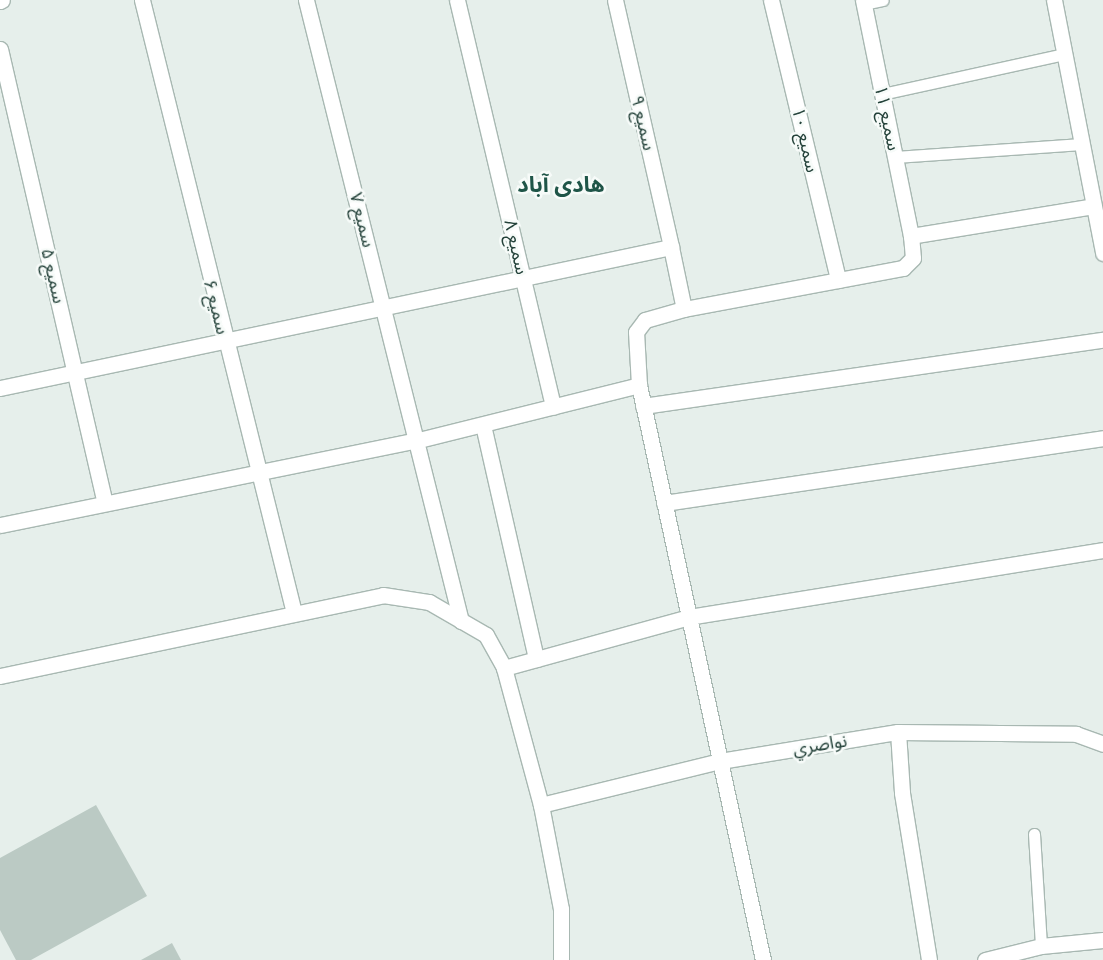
<!DOCTYPE html>
<html>
<head>
<meta charset="utf-8">
<style>
  body { margin:0 }
  #map { position:relative; width:1103px; height:960px; overflow:hidden; background:#e6efeb; font-family:"PT Sans","Noto Sans Arabic",sans-serif }
  div>[style] { position:absolute }
  .building>* { inset:0; background:#bbcac4 }
  .roads { filter:drop-shadow(1px 0 #a8b8b2) drop-shadow(-1px 0 #a8b8b2) drop-shadow(0 1px #a8b8b2) drop-shadow(0 -1px #a8b8b2) }
  .lane>* { height:11px; margin:-5.5px; padding:0 5.5px; transform-origin:5.5px; border-radius:5.5px; background:#fff }
  .street>* { height:15px; margin:-7.5px; padding:0 7.5px; transform-origin:7.5px; border-radius:7.5px; background:#fff }
  span { translate:-50% -50%; white-space:nowrap; text-align:center; line-height:1.15; -webkit-text-stroke:5px #f7fbf9; paint-order:stroke }
  .street-label { font-size:18px; color:#24423a }
  .district-label { font-size:22px; color:#1f5548; font-weight:700 }
</style>
</head>
<body>
<div id="map">
  <div class="building">
    <div style="clip-path:polygon(96px 805px,147px 896px,31px 960px,16px 960px,0 930px,0 858px)"></div>
    <div style="clip-path:polygon(172px 943px,181px 960px,141px 960px)"></div>
  </div>
  <div class="roads">
    <div class="lane">
      <div style="left:864px;top:4px;width:19px;rotate:-12deg"></div>
      <div style="left:882px;top:94px;width:186px;rotate:-12.4deg"></div>
      <div style="left:895px;top:157px;width:187px;rotate:-4deg"></div>
      <div style="left:1034px;top:834px;width:112px;rotate:86.4deg"></div>
    </div>
    <div class="street">
      <div style="left:142px;top:0;width:632px;rotate:76.07deg"></div>
      <div style="left:306px;top:0;width:640px;rotate:75.99deg"></div>
      <div style="left:457px;top:0;width:418px;rotate:76.7deg"></div>
      <div style="left:615px;top:0;width:253px;rotate:77.2deg"></div>
      <div style="left:771px;top:0;width:288px;rotate:76.5deg"></div>
      <div style="left:1054px;top:0;width:258px;rotate:79deg"></div>
      <div style="left:0;top:1px;width:2px;rotate:-27deg"></div>
      <div style="left:0;top:49px;width:466px;rotate:77deg"></div>
      <div style="left:911px;top:236px;width:185px;rotate:-9.3deg"></div>
      <div style="left:639px;top:385px;width:53px;rotate:-93.2deg"></div>
      <div style="left:636px;top:332px;width:15px;rotate:-53deg"></div>
      <div style="left:645px;top:320px;width:41px;rotate:-15.8deg"></div>
      <div style="left:0;top:388px;width:686px;rotate:-11.87deg"></div>
      <div style="left:671px;top:247px;width:63px;rotate:78.2deg"></div>
      <div style="left:684px;top:309px;width:223px;rotate:-10.6deg"></div>
      <div style="left:903px;top:268px;width:14px;rotate:-45deg"></div>
      <div style="left:913px;top:258px;width:22px;rotate:-95deg"></div>
      <div style="left:911px;top:236px;width:241px;rotate:-101.5deg"></div>
      <div style="left:643px;top:406px;width:465px;rotate:-8.2deg"></div>
      <div style="left:483px;top:425px;width:240px;rotate:77.2deg"></div>
      <div style="left:664px;top:503px;width:444px;rotate:-8.4deg"></div>
      <div style="left:0;top:525px;width:428px;rotate:-11.5deg"></div>
      <div style="left:419px;top:440px;width:227px;rotate:-14deg"></div>
      <div style="left:639px;top:385px;width:588px;rotate:77.83deg"></div>
      <div style="left:504px;top:668px;width:192px;rotate:-15.4deg"></div>
      <div style="left:689px;top:617px;width:419px;rotate:-9.2deg"></div>
      <div style="left:0;top:676px;width:391px;rotate:-11.9deg"></div>
      <div style="left:383px;top:595px;width:47px;rotate:8.7deg"></div>
      <div style="left:429px;top:602px;width:66px;rotate:30.1deg"></div>
      <div style="left:486px;top:635px;width:38px;rotate:61deg"></div>
      <div style="left:504px;top:668px;width:142px;rotate:74.9deg"></div>
      <div style="left:541px;top:805px;width:106px;rotate:79.1deg"></div>
      <div style="left:561px;top:909px;width:51px;rotate:90deg"></div>
      <div style="left:898px;top:732px;width:61px;rotate:86.2deg"></div>
      <div style="left:902px;top:793px;width:169px;rotate:80.8deg"></div>
      <div style="left:541px;top:805px;width:184px;rotate:-13.8deg"></div>
      <div style="left:720px;top:761px;width:180px;rotate:-9.3deg"></div>
      <div style="left:898px;top:732px;width:178px;rotate:0.6deg"></div>
      <div style="left:1076px;top:734px;width:29px;rotate:20deg"></div>
      <div style="left:985px;top:960px;width:58px;rotate:-14deg"></div>
      <div style="left:1041px;top:946px;width:62px;rotate:-5.5deg"></div>
    </div>
  </div>
  <div class="street-label">
    <span style="left:887px;top:118px;rotate:78deg">سمیع ۱۱</span>
    <span style="left:643px;top:123px;rotate:77deg">سمیع ۹</span>
    <span style="left:805px;top:140px;rotate:77deg">سمیع ۱۰</span>
    <span style="left:362px;top:220px;rotate:76deg">سمیع ۷</span>
    <span style="left:516px;top:247px;rotate:77deg">سمیع ۸</span>
    <span style="left:53px;top:276px;rotate:77deg">سمیع ۵</span>
    <span style="left:216px;top:307px;rotate:76deg">سمیع ۶</span>
    <span style="left:820px;top:745px;rotate:-9deg">نواصري</span>
  </div>
  <div class="district-label">
    <span style="left:561px;top:185px">هادی آباد</span>
  </div>
</div>
</body>
</html>
